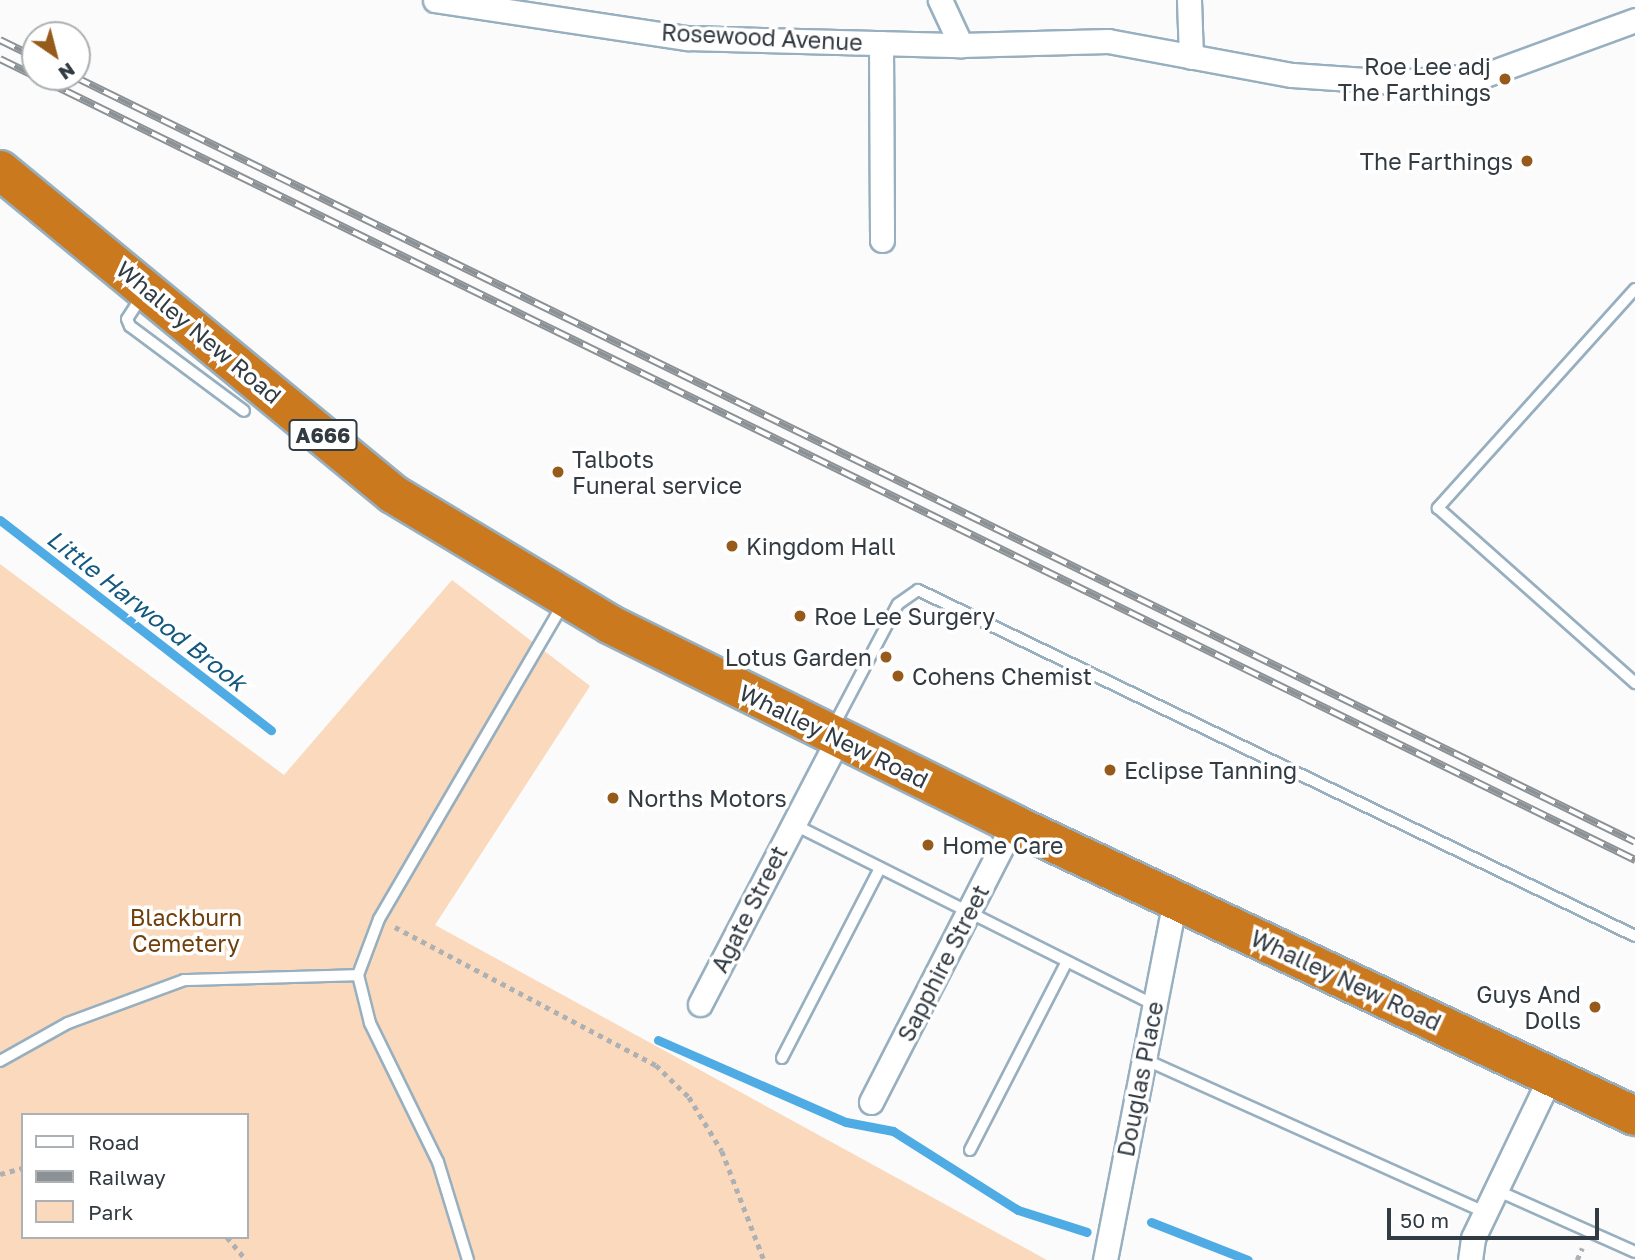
<!DOCTYPE html>
<html>
<head>
<meta charset="utf-8">
<style>
  body { margin:0 }
  #map { position:relative; width:1635px; height:1260px; overflow:hidden; background:#fbfbfb; font-family:"Golos Text",sans-serif }
  div>[style] { position:absolute }
  .green>* { inset:0; background:#fad9bd }
  .stream>* { height:9px; margin:-4.5px; padding:0 4.5px; transform-origin:4.5px; border-radius:4.5px; background:#4eabe4 }
  .path>* { height:4.5px; margin-top:-2.25px; transform-origin:0; background:repeating-linear-gradient(90deg,#aeb1b4 0 5px,transparent 0 10px) }
  .roads { filter:drop-shadow(2px 0 #97afbf) drop-shadow(-2px 0 #97afbf) drop-shadow(0 2px #97afbf) drop-shadow(0 -2px #97afbf) }
  .lane>* { height:10px; margin:-5px; padding:0 5px; transform-origin:5px; border-radius:5px; background:#fff }
  .street>* { height:23px; margin:-11.5px; padding:0 11.5px; transform-origin:11.5px; border-radius:11.5px; background:#fff }
  .highway>* { height:38px; margin:-19px; padding:0 19px; transform-origin:19px; border-radius:19px; background:#cb791f }
  .rail>* { height:8px; margin-top:-4px; transform-origin:0; background:repeating-linear-gradient(90deg,#fff 0 16px,#8c9195 0 32px); box-sizing:border-box; border-block:2px solid #8c9195 }
  .dots>* { width:19px; height:19px; translate:-50% -50%; box-sizing:border-box; border:4px solid #fff; border-radius:50% }
  span { translate:-50% -50%; white-space:nowrap; text-align:center; line-height:1.15; -webkit-text-stroke:7px #fff; paint-order:stroke }
  .shield-label span { padding:2px 5px; background:#fff; border:2px solid; border-radius:5px; -webkit-text-stroke-width:0 }
  .shield-label { font-size:21px; color:#323b42; font-weight:700 }
  .street-label { font-size:23px; color:#323b42 }
  .poi-label { font-size:23px; color:#323b42 }
  .right { translate:-100% -50%; text-align:right }
  .left { translate:0 -50%; text-align:left }
  .park-label { font-size:23px; color:#70400c }
  .water-label { font-size:24px; color:#13597f; font-style:italic }
  .legend { position:absolute; left:21px; top:1113px; width:228px; height:126px; box-sizing:border-box; background:#fff; border:2px solid #adb1b3; margin:0; padding:9px 12px; list-style:none; font-size:21px; color:#323b42 }
  .legend li { display:flex; align-items:center; gap:14px; height:35px }
  .legend b { width:35px; border:2px solid #adb1b3 }
  .north { position:absolute; left:21px; top:21px; width:70px; height:70px; box-sizing:border-box; background:#fff; border:2px solid #adb1b3; border-radius:50%; rotate:145deg; font-size:19px; font-weight:700; line-height:28px; text-align:center; color:#323b42 }
  .north::after { content:''; display:block; margin:auto; width:24px; height:32px; background:#965a1b; clip-path:polygon(50% 0,100% 100%,50% 72%,0 100%) }
  .scale { position:absolute; left:1387px; top:1208px; width:212px; height:32px; box-sizing:border-box; border:4px solid #323b42; border-top:0; padding-left:9px; font-size:21px; line-height:24px; white-space:nowrap; color:#323b42; -webkit-text-stroke:5px #fff; paint-order:stroke }
</style>
</head>
<body>
<div id="map">
  <div class="green">
    <div style="clip-path:polygon(evenodd,0 564px,284px 775px,452px 580px,590px 686px,435px 925px,1047px 1260px,0 1260px,0 564px,23px 1115px,247px 1115px,247px 1237px,23px 1237px,23px 1115px)"></div>
  </div>
  <div class="stream">
    <div style="left:0;top:520px;width:343px;rotate:37.8deg"></div>
    <div style="left:658px;top:1040px;width:205px;rotate:23.6deg"></div>
    <div style="left:846px;top:1122px;width:48px;rotate:10.8deg"></div>
    <div style="left:893px;top:1131px;width:148px;rotate:32.3deg"></div>
    <div style="left:1018px;top:1210px;width:72px;rotate:17.7deg"></div>
    <div style="left:1151px;top:1222px;width:104px;rotate:21.4deg"></div>
  </div>
  <div class="path">
    <div style="left:395px;top:927px;width:295px;rotate:27.9deg"></div>
    <div style="left:656px;top:1065px;width:46px;rotate:44.1deg"></div>
    <div style="left:689px;top:1097px;width:63px;rotate:58.6deg"></div>
    <div style="left:722px;top:1151px;width:117px;rotate:68.9deg"></div>
    <div style="left:0;top:1174px;width:24px;rotate:-15deg"></div>
    <div style="left:227px;top:1237px;width:30px;rotate:50deg"></div>
    <div style="left:1577px;top:1260px;width:13px;rotate:-67deg"></div>
  </div>
  <div class="roads">
    <div class="lane">
      <div style="left:1635px;top:289px;width:295px;rotate:132deg"></div>
      <div style="left:1438px;top:508px;width:264px;rotate:41.6deg"></div>
      <div style="left:142px;top:296px;width:27px;rotate:123deg"></div>
      <div style="left:127px;top:319px;width:8px;rotate:67deg"></div>
      <div style="left:130px;top:326px;width:142px;rotate:36.7deg"></div>
      <div style="left:832px;top:729px;width:141px;rotate:-62.2deg"></div>
      <div style="left:898px;top:604px;width:24px;rotate:-35deg"></div>
      <div style="left:918px;top:590px;width:796px;rotate:25.76deg"></div>
      <div style="left:793px;top:824px;width:404px;rotate:26.6deg"></div>
      <div style="left:782px;top:1058px;width:214px;rotate:-62.7deg"></div>
      <div style="left:1144px;top:1059px;width:374px;rotate:24.2deg"></div>
      <div style="left:0;top:1061px;width:78px;rotate:-29.2deg"></div>
      <div style="left:68px;top:1023px;width:124px;rotate:-20.3deg"></div>
      <div style="left:184px;top:980px;width:174px;rotate:-1.6deg"></div>
      <div style="left:970px;top:1150px;width:212px;rotate:-62.8deg"></div>
      <div style="left:1496px;top:1190px;width:152px;rotate:24deg"></div>
      <div style="left:468px;top:1260px;width:102px;rotate:-107deg"></div>
      <div style="left:438px;top:1162px;width:155px;rotate:-116.1deg"></div>
      <div style="left:370px;top:1023px;width:49px;rotate:-104deg"></div>
      <div style="left:358px;top:975px;width:60px;rotate:-69.4deg"></div>
      <div style="left:379px;top:919px;width:365px;rotate:-59.7deg"></div>
    </div>
    <div class="street">
      <div style="left:435px;top:0;width:255px;rotate:8.6deg"></div>
      <div style="left:687px;top:38px;width:274px;rotate:1.5deg"></div>
      <div style="left:961px;top:45px;width:147px;rotate:-1.6deg"></div>
      <div style="left:1108px;top:41px;width:187px;rotate:10.5deg"></div>
      <div style="left:1292px;top:75px;width:103px;rotate:3.9deg"></div>
      <div style="left:1395px;top:82px;width:90px;rotate:-4.4deg"></div>
      <div style="left:1485px;top:75px;width:160px;rotate:-20.1deg"></div>
      <div style="left:940px;top:0;width:50px;rotate:65deg"></div>
      <div style="left:1189px;top:0;width:57px;rotate:88deg"></div>
      <div style="left:881px;top:43px;width:197px;rotate:89.7deg"></div>
      <div style="left:700px;top:1004px;width:299px;rotate:-62.5deg"></div>
      <div style="left:871px;top:1102px;width:312px;rotate:-62.9deg"></div>
      <div style="left:1105px;top:1260px;width:368px;rotate:-79deg"></div>
      <div style="left:1470px;top:1260px;width:22px;rotate:-82deg"></div>
      <div style="left:1473px;top:1238px;width:178px;rotate:-64.4deg"></div>
    </div>
    <div class="highway">
      <div style="left:0;top:170px;width:509px;rotate:39.5deg"></div>
      <div style="left:393px;top:494px;width:254px;rotate:31deg"></div>
      <div style="left:611px;top:625px;width:449px;rotate:26.3deg"></div>
      <div style="left:1013px;top:824px;width:687px;rotate:25.15deg"></div>
    </div>
  </div>
  <div class="rail">
    <div style="left:0;top:40px;width:39px;rotate:26deg"></div>
    <div style="left:0;top:59px;width:39px;rotate:26deg"></div>
    <div style="left:37px;top:77px;width:1780px;rotate:26.1deg"></div>
    <div style="left:75px;top:77px;width:1737px;rotate:26.12deg"></div>
  </div>
  <div class="dots">
    <div style="left:1505px;top:79px;background:#965a1b"></div>
    <div style="left:1527px;top:161px;background:#965a1b"></div>
    <div style="left:558px;top:472px;background:#965a1b"></div>
    <div style="left:732px;top:546px;background:#965a1b"></div>
    <div style="left:800px;top:616px;background:#965a1b"></div>
    <div style="left:886px;top:657px;background:#965a1b"></div>
    <div style="left:898px;top:676px;background:#965a1b"></div>
    <div style="left:1110px;top:770px;background:#965a1b"></div>
    <div style="left:613px;top:798px;background:#965a1b"></div>
    <div style="left:928px;top:845px;background:#965a1b"></div>
    <div style="left:1595px;top:1007px;background:#965a1b"></div>
  </div>
  <div class="shield-label">
    <span style="left:323px;top:435px">A666</span>
  </div>
  <div class="street-label">
    <span style="left:762px;top:37px;rotate:3deg">Rosewood Avenue</span>
    <span style="left:199px;top:332px;rotate:40deg">Whalley New Road</span>
    <span style="left:834px;top:736px;rotate:26deg">Whalley New Road</span>
    <span style="left:749px;top:909px;rotate:-63deg">Agate Street</span>
    <span style="left:943px;top:963px;rotate:-63deg">Sapphire Street</span>
    <span style="left:1346px;top:980px;rotate:25deg">Whalley New Road</span>
    <span style="left:1140px;top:1079px;rotate:-79deg">Douglas Place</span>
  </div>
  <div class="poi-label">
    <span class="right" style="left:1491px;top:79px">Roe Lee adj<br>The Farthings</span>
    <span class="right" style="left:1513px;top:161px">The Farthings</span>
    <span class="left" style="left:572px;top:472px">Talbots<br>Funeral service</span>
    <span class="left" style="left:746px;top:546px">Kingdom Hall</span>
    <span class="left" style="left:814px;top:616px">Roe Lee Surgery</span>
    <span class="right" style="left:872px;top:657px">Lotus Garden</span>
    <span class="left" style="left:912px;top:676px">Cohens Chemist</span>
    <span class="left" style="left:1124px;top:770px">Eclipse Tanning</span>
    <span class="left" style="left:627px;top:798px">Norths Motors</span>
    <span class="left" style="left:942px;top:845px">Home Care</span>
    <span class="right" style="left:1581px;top:1007px">Guys And<br>Dolls</span>
  </div>
  <div class="park-label">
    <span style="left:186px;top:930px">Blackburn<br>Cemetery</span>
  </div>
  <div class="water-label">
    <span style="left:147px;top:610px;rotate:38deg">Little Harwood Brook</span>
  </div>
  <ul class="legend">
  <li><b style="height:9px;background:#fff"></b>Road</li>
  <li><b style="height:9px;background:#8c9195"></b>Railway</li>
  <li><b style="height:19px;background:#fad9bd"></b>Park</li>
  </ul>
  <div class="north">N</div>
  <div class="scale">50 m</div>
</div>
</body>
</html>
